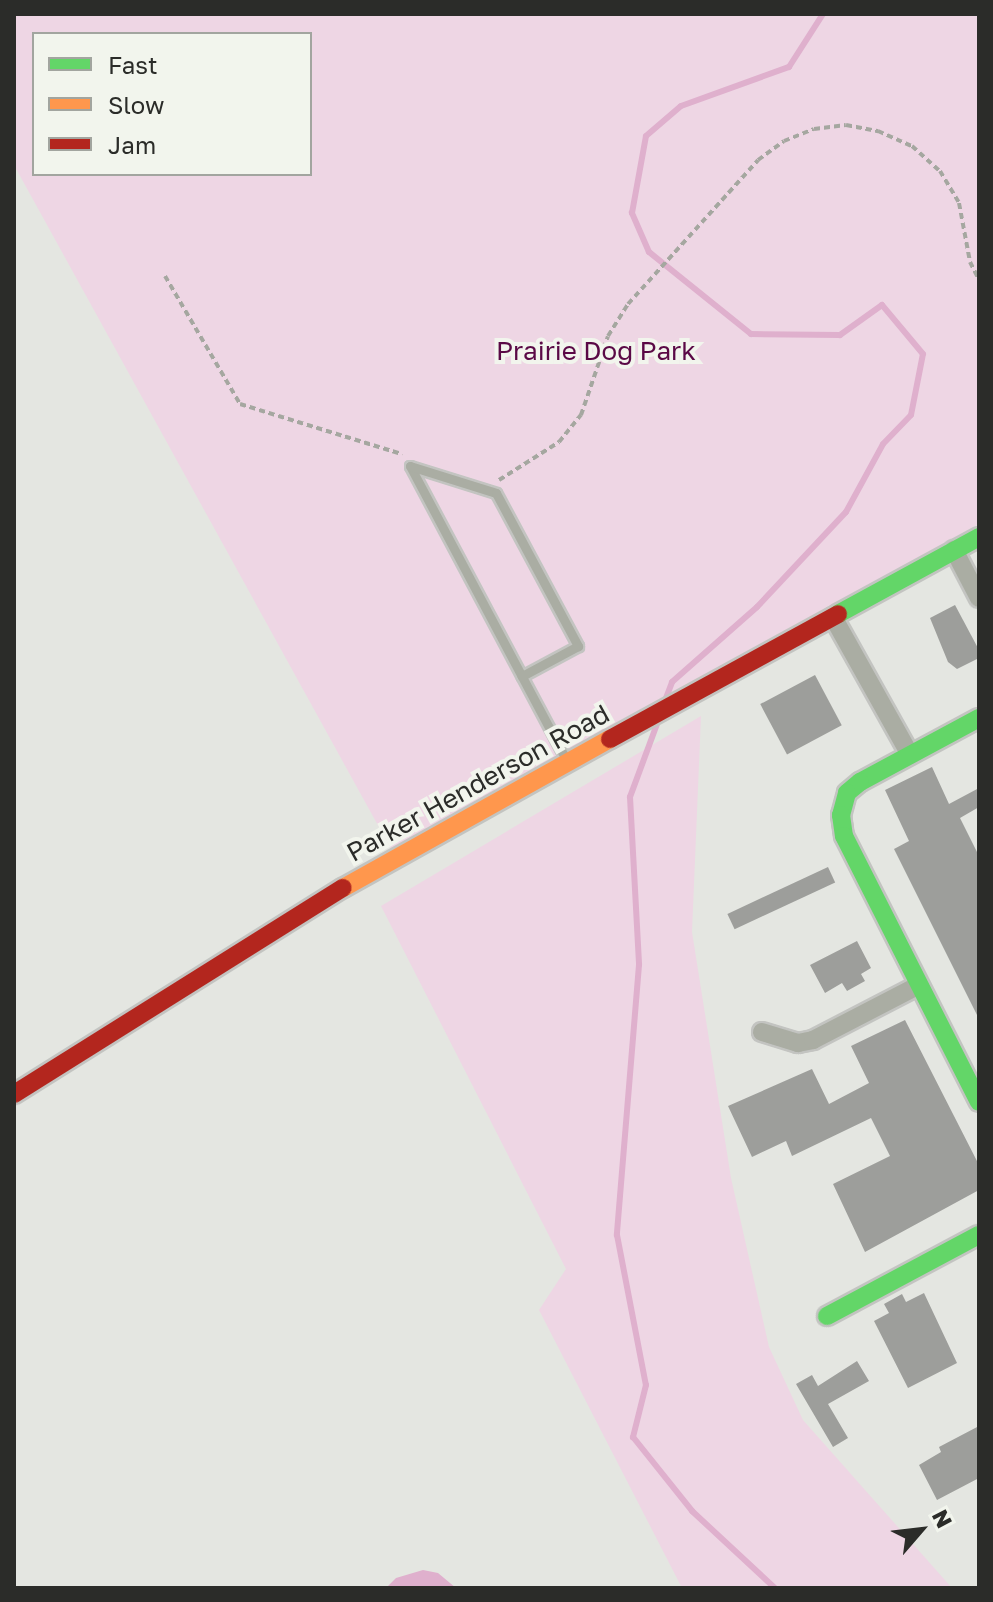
<!DOCTYPE html>
<html>
<head>
<meta charset="utf-8">
<style>
  body { margin:0 }
  #map { position:relative; width:993px; height:1602px; overflow:hidden; background:#e4e6e1; font-family:"Golos Text",sans-serif }
  div>[style] { position:absolute }
  .green>* { inset:0; background:#eed6e4 }
  .water>* { inset:0; background:#dfb0cd }
  .stream>* { height:6px; margin:-3px; padding:0 3px; transform-origin:3px; border-radius:3px; background:#dfb0cd }
  .building>* { inset:0; background:#9d9e9b; transform-origin:0 0 }
  .path>* { height:4px; margin-top:-2px; transform-origin:0; background:repeating-linear-gradient(90deg,#a5a7a0 0 6px,transparent 0 10px) }
  .roads { filter:drop-shadow(2px 0 #c3c4c1) drop-shadow(-2px 0 #c3c4c1) drop-shadow(0 2px #c3c4c1) drop-shadow(0 -2px #c3c4c1) }
  .lane>* { height:9px; margin:-4.5px; padding:0 4.5px; transform-origin:4.5px; border-radius:4.5px; background:#aaada3 }
  .street>* { height:18px; margin:-9px; padding:0 9px; transform-origin:9px; border-radius:9px; background:#aaada3 }
  .fast>* { height:18px; margin:-9px; padding:0 9px; transform-origin:9px; border-radius:9px; background:#63d668 }
  .slow>* { height:18px; margin:-9px; padding:0 9px; transform-origin:9px; border-radius:9px; background:#ff974d }
  .jam>* { height:18px; margin:-9px; padding:0 9px; transform-origin:9px; border-radius:9px; background:#b3261e }
  span { translate:-50% -50%; white-space:nowrap; text-align:center; line-height:1.15; -webkit-text-stroke:8px #f2f5ed; paint-order:stroke }
  .park-label { font-size:26px; color:#5a0946 }
  .street-label { font-size:26px; color:#2b2c29 }
  .frame { position:absolute; inset:0; border:16px solid #2b2c29; pointer-events:none }
  .legend { position:absolute; left:32px; top:32px; width:280px; height:144px; box-sizing:border-box; background:#f2f5ed; border:2px solid #a2a59f; margin:0; padding:10px 14px; list-style:none; font-size:24px; color:#2b2c29 }
  .legend li { display:flex; align-items:center; gap:16px; height:40px }
  .legend b { width:40px; border:2px solid #a2a59f }
  .north { position:absolute; left:881px; top:1490px; width:80px; height:80px; -webkit-text-stroke:6px #f2f5ed; paint-order:stroke; rotate:62deg; font-size:22px; font-weight:700; line-height:32px; text-align:center; color:#2b2c29 }
  .north::after { content:''; display:block; margin:auto; width:28px; height:36px; background:#2b2c29; clip-path:polygon(50% 0,100% 100%,50% 72%,0 100%) }
</style>
</head>
<body>
<div id="map">
  <div class="green">
    <div style="clip-path:polygon(evenodd,14px 14px,979px 14px,979px 524px,391px 849px,14px 165px,14px 14px,34px 34px,310px 34px,310px 174px,34px 174px,34px 34px)"></div>
    <div style="clip-path:polygon(701px 716px,692px 932px,731px 1178px,769px 1347px,803px 1420px,952px 1588px,682px 1588px,539px 1310px,566px 1269px,381px 906px)"></div>
  </div>
  <div class="water">
    <div style="clip-path:polygon(423px 1570px,438px 1573px,456px 1588px,386px 1588px,396px 1578px)"></div>
  </div>
  <div class="stream">
    <div style="left:666px;top:698px;width:17px;rotate:-69deg"></div>
    <div style="left:672px;top:682px;width:113px;rotate:-41.4deg"></div>
    <div style="left:757px;top:607px;width:130px;rotate:-46.9deg"></div>
    <div style="left:846px;top:512px;width:77px;rotate:-61.4deg"></div>
    <div style="left:883px;top:444px;width:40px;rotate:-46deg"></div>
    <div style="left:911px;top:415px;width:62px;rotate:-78.9deg"></div>
    <div style="left:923px;top:354px;width:64px;rotate:-129.9deg"></div>
    <div style="left:882px;top:305px;width:52px;rotate:144.5deg"></div>
    <div style="left:840px;top:335px;width:89px;rotate:-179.4deg"></div>
    <div style="left:751px;top:334px;width:131px;rotate:-141.2deg"></div>
    <div style="left:649px;top:252px;width:43px;rotate:-113.6deg"></div>
    <div style="left:632px;top:213px;width:78px;rotate:-79.7deg"></div>
    <div style="left:646px;top:136px;width:46px;rotate:-40.6deg"></div>
    <div style="left:681px;top:106px;width:115px;rotate:-19.9deg"></div>
    <div style="left:789px;top:67px;width:63px;rotate:-57.3deg"></div>
    <div style="left:657px;top:724px;width:78px;rotate:110.3deg"></div>
    <div style="left:630px;top:797px;width:168px;rotate:86.9deg"></div>
    <div style="left:639px;top:965px;width:271px;rotate:94.7deg"></div>
    <div style="left:617px;top:1235px;width:153px;rotate:79.1deg"></div>
    <div style="left:646px;top:1385px;width:54px;rotate:104deg"></div>
    <div style="left:633px;top:1437px;width:95px;rotate:51.4deg"></div>
    <div style="left:692px;top:1511px;width:113px;rotate:42.9deg"></div>
  </div>
  <div class="building">
    <div style="clip-path:polygon(955px 605px,979px 650px,979px 658px,957px 669px,948px 662px,930px 618px)"></div>
    <div style="left:815px;top:675px;width:57px;height:62px;rotate:62deg"></div>
    <div style="clip-path:polygon(932px 767px,949px 804px,979px 788px,979px 807px,960px 818px,979px 856px,979px 1019px,894px 849px,909px 841px,885px 790px)"></div>
    <div style="left:828px;top:867px;width:17px;height:111px;rotate:65deg"></div>
    <div style="clip-path:polygon(857px 941px,871px 968px,861px 974px,865px 981px,847px 991px,842px 983px,825px 993px,810px 965px)"></div>
    <div style="clip-path:polygon(905px 1020px,979px 1165px,979px 1190px,865px 1252px,833px 1184px,890px 1156px,871px 1118px,792px 1156px,786px 1141px,752px 1157px,728px 1106px,812px 1069px,829px 1104px,869px 1083px,851px 1046px)"></div>
    <div style="clip-path:polygon(924px 1293px,957px 1363px,908px 1388px,874px 1321px,889px 1313px,884px 1304px,902px 1294px,906px 1302px)"></div>
    <div style="clip-path:polygon(857px 1361px,869px 1381px,828px 1404px,848px 1438px,833px 1447px,796px 1384px,812px 1375px,818px 1386px)"></div>
    <div style="clip-path:polygon(979px 1426px,979px 1478px,937px 1500px,919px 1465px,941px 1452px,939px 1447px)"></div>
  </div>
  <div class="path">
    <div style="left:165px;top:276px;width:148px;rotate:59.6deg"></div>
    <div style="left:240px;top:404px;width:170px;rotate:17.2deg"></div>
    <div style="left:499px;top:480px;width:71px;rotate:-32.3deg"></div>
    <div style="left:559px;top:442px;width:35px;rotate:-51deg"></div>
    <div style="left:581px;top:415px;width:83px;rotate:-71.1deg"></div>
    <div style="left:608px;top:336px;width:38px;rotate:-58deg"></div>
    <div style="left:628px;top:304px;width:194px;rotate:-47.9deg"></div>
    <div style="left:758px;top:160px;width:32px;rotate:-36deg"></div>
    <div style="left:784px;top:141px;width:32px;rotate:-22deg"></div>
    <div style="left:814px;top:129px;width:32px;rotate:-7deg"></div>
    <div style="left:846px;top:125px;width:33px;rotate:11deg"></div>
    <div style="left:878px;top:131px;width:37px;rotate:24deg"></div>
    <div style="left:912px;top:146px;width:38px;rotate:42deg"></div>
    <div style="left:940px;top:171px;width:37px;rotate:59deg"></div>
    <div style="left:959px;top:203px;width:60px;rotate:79.4deg"></div>
    <div style="left:970px;top:262px;width:20px;rotate:63deg"></div>
  </div>
  <div class="roads">
    <div class="lane">
      <div style="left:410px;top:466px;width:334px;rotate:62deg"></div>
      <div style="left:410px;top:466px;width:90px;rotate:17.4deg"></div>
      <div style="left:496px;top:493px;width:174px;rotate:61.8deg"></div>
      <div style="left:578px;top:646px;width:64px;rotate:151.8deg"></div>
    </div>
    <div class="street">
      <div style="left:954px;top:550px;width:54px;rotate:62.5deg"></div>
      <div style="left:833px;top:617px;width:158px;rotate:60.8deg"></div>
      <div style="left:762px;top:1032px;width:38px;rotate:17deg"></div>
      <div style="left:798px;top:1043px;width:15px;rotate:-11deg"></div>
      <div style="left:813px;top:1040px;width:119px;rotate:-27.4deg"></div>
    </div>
    <div class="fast">
      <div style="left:838px;top:614px;width:161px;rotate:-28.6deg"></div>
      <div style="left:979px;top:718px;width:135px;rotate:151.7deg"></div>
      <div style="left:860px;top:782px;width:17px;rotate:140deg"></div>
      <div style="left:847px;top:793px;width:23px;rotate:105deg"></div>
      <div style="left:841px;top:815px;width:21px;rotate:82deg"></div>
      <div style="left:844px;top:836px;width:298px;rotate:63.1deg"></div>
      <div style="left:827px;top:1316px;width:172px;rotate:-28.1deg"></div>
    </div>
    <div class="slow">
      <div style="left:343px;top:888px;width:306px;rotate:-29.2deg"></div>
    </div>
    <div class="jam">
      <div style="left:610px;top:739px;width:260px;rotate:-28.7deg"></div>
      <div style="left:14px;top:1094px;width:388px;rotate:-32.1deg"></div>
    </div>
  </div>
  <div class="park-label">
    <span style="left:596px;top:351px">Prairie Dog Park</span>
  </div>
  <div class="street-label">
    <span style="left:478px;top:783px;rotate:-29deg">Parker Henderson Road</span>
  </div>
  <div class="frame"></div>
  <ul class="legend">
  <li><b style="height:10px;background:#63d668"></b>Fast</li>
  <li><b style="height:10px;background:#ff974d"></b>Slow</li>
  <li><b style="height:10px;background:#b3261e"></b>Jam</li>
  </ul>
  <div class="north">N</div>
</div>
</body>
</html>
